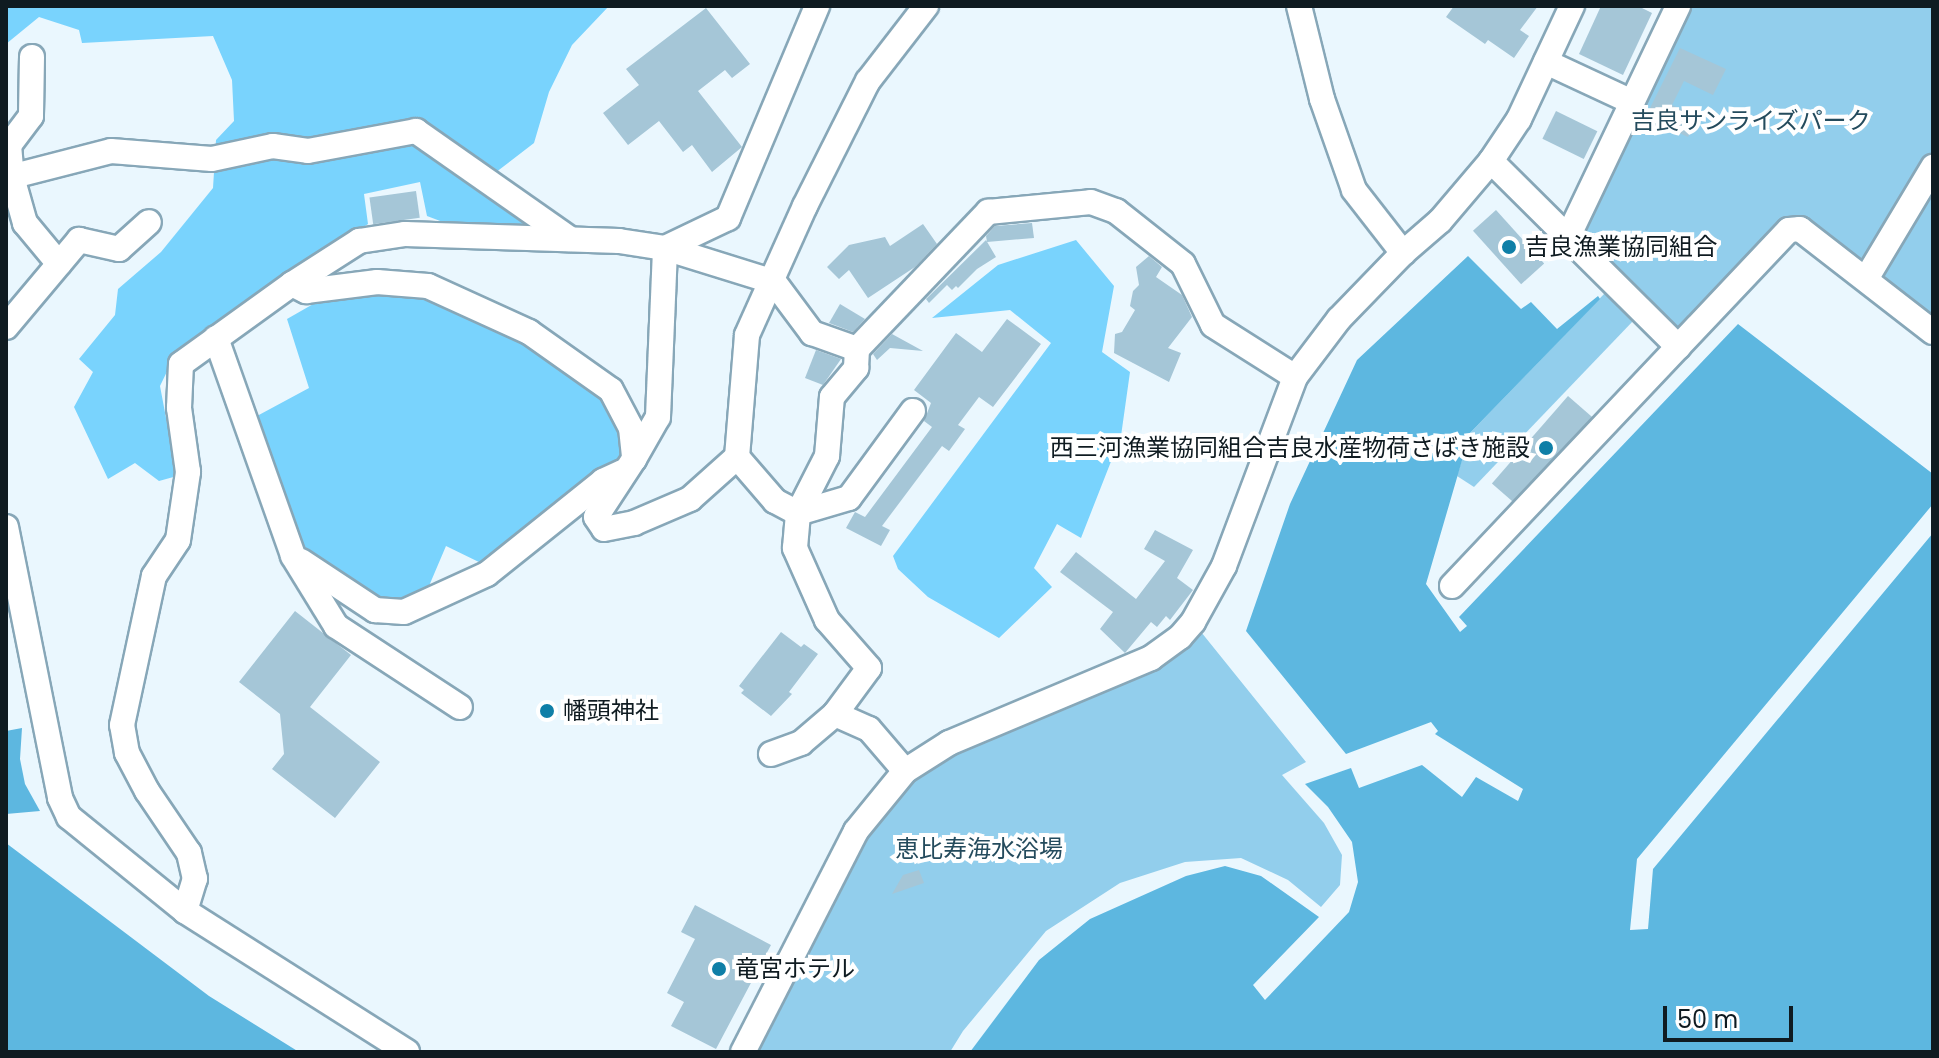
<!DOCTYPE html>
<html>
<head>
<meta charset="utf-8">
<style>
  body { margin:0 }
  #map { position:relative; width:1939px; height:1058px; overflow:hidden; background:#eaf7fe; font-family:Poppins,"Noto Sans JP",sans-serif }
  div>[style] { position:absolute }
  .green>* { inset:0; background:#92ceec }
  .forest>* { inset:0; background:#79d3fd }
  .water>* { inset:0; background:#5db7e0 }
  .pier>* { inset:0; background:#eaf7fe }
  .building>* { inset:0; background:#a5c6d7; transform-origin:0 0 }
  .roads { filter:drop-shadow(2px 0 #87a7b8) drop-shadow(-2px 0 #87a7b8) drop-shadow(0 2px #87a7b8) drop-shadow(0 -2px #87a7b8) }
  .minor>* { height:24px; margin:-12px; padding:0 12px; transform-origin:12px; border-radius:12px; background:#fff }
  .dots>* { width:22px; height:22px; translate:-50% -50%; box-sizing:border-box; border:4px solid #fff; border-radius:50% }
  span { translate:-50% -50%; white-space:nowrap; text-align:center; line-height:1.15; -webkit-text-stroke:8px #fff; paint-order:stroke }
  .park-label { font-size:24px; color:#244b5d }
  .poi-label { font-size:24px; color:#0f1b21 }
  .left { translate:0 -50%; text-align:left }
  .right { translate:-100% -50%; text-align:right }
  .frame { position:absolute; inset:0; border:8px solid #0f1b21; pointer-events:none }
  .scale { position:absolute; left:1663px; top:1006px; width:130px; height:36px; box-sizing:border-box; border:4px solid #0f1b21; border-top:0; padding-left:10px; font-size:24px; line-height:28px; white-space:nowrap; color:#0f1b21; -webkit-text-stroke:6px #fff; paint-order:stroke }
</style>
</head>
<body>
<div id="map">
  <div class="green">
    <div style="clip-path:polygon(1678px 6px,1933px 6px,1933px 332px,1800px 229px,1678px 347px,1567px 239px)"></div>
    <div style="clip-path:polygon(1605px 293px,1634px 320px,1474px 487px,1457px 476px,1470px 433px)"></div>
    <div style="clip-path:polygon(1193px 622px,1306px 762px,1282px 775px,1324px 823px,1342px 855px,1340px 885px,1321px 907px,1288px 880px,1241px 858px,1185px 862px,1120px 883px,1046px 931px,963px 1031px,950px 1052px,743px 1052px,856px 831px,905px 771px,1071px 694px)"></div>
  </div>
  <div class="forest">
    <div style="clip-path:polygon(6px 6px,609px 6px,572px 45px,549px 92px,534px 143px,474px 189px,538px 232px,464px 230px,427px 216px,420px 182px,364px 194px,368px 224px,175px 355px,160px 386px,177px 476px,159px 481px,135px 463px,108px 479px,74px 407px,93px 372px,79px 359px,115px 315px,118px 289px,161px 252px,213px 188px,216px 140px,234px 121px,232px 80px,213px 36px,82px 43px,79px 30px,39px 17px,6px 44px)"></div>
    <div style="clip-path:polygon(1076px 240px,1114px 286px,1102px 352px,1130px 372px,1121px 436px,1081px 538px,1057px 524px,1034px 568px,1052px 587px,999px 638px,928px 597px,898px 569px,893px 556px,1051px 343px,1010px 310px,932px 318px,998px 265px)"></div>
    <div style="clip-path:polygon(373px 291px,429px 296px,524px 339px,604px 392px,624px 434px,620px 458px,485px 565px,446px 546px,426px 593px,403px 603px,375px 600px,299px 549px,257px 416px,309px 388px,287px 319px,315px 303px)"></div>
  </div>
  <div class="water">
    <div style="clip-path:polygon(1468px 256px,1521px 309px,1531px 302px,1557px 329px,1598px 296px,1600px 299px,1470px 433px,1426px 584px,1460px 632px,1467px 626px,1459px 617px,1738px 324px,1933px 474px,1933px 1052px,970px 1052px,1039px 960px,1090px 919px,1186px 876px,1225px 866px,1261px 876px,1319px 917px,1253px 985px,1265px 1000px,1349px 912px,1358px 882px,1352px 842px,1328px 807px,1305px 784px,1351px 768px,1359px 788px,1422px 765px,1462px 797px,1476px 777px,1518px 801px,1523px 789px,1435px 734px,1438px 731px,1431px 722px,1346px 754px,1246px 631px,1290px 504px,1357px 360px)"></div>
    <div style="clip-path:polygon(22px 728px,20px 759px,25px 784px,40px 811px,6px 814px,6px 731px)"></div>
    <div style="clip-path:polygon(6px 843px,209px 996px,299px 1052px,6px 1052px)"></div>
  </div>
  <div class="pier">
    <div style="clip-path:polygon(1933px 504px,1933px 533px,1653px 869px,1648px 929px,1630px 930px,1637px 859px)"></div>
  </div>
  <div class="building">
    <div style="clip-path:polygon(1454px 6px,1538px 6px,1520px 30px,1529px 36px,1514px 58px,1488px 40px,1485px 44px,1446px 17px)"></div>
    <div style="clip-path:polygon(1601px 6px,1638px 6px,1652px 13px,1623px 75px,1579px 54px)"></div>
    <div style="clip-path:polygon(706px 8px,750px 64px,732px 78px,725px 70px,698px 91px,742px 147px,712px 172px,692px 145px,683px 152px,659px 121px,628px 145px,603px 113px,639px 85px,626px 69px)"></div>
    <div style="clip-path:polygon(1680px 48px,1726px 69px,1713px 95px,1684px 81px,1672px 105px,1698px 117px,1688px 137px,1662px 125px,1659px 130px,1643px 122px)"></div>
    <div style="left:1556px;top:111px;width:46px;height:31px;rotate:26deg"></div>
    <div style="left:416px;top:191px;width:27px;height:47px;rotate:82deg"></div>
    <div style="left:1496px;top:210px;width:72px;height:31px;rotate:48deg"></div>
    <div style="clip-path:polygon(1032px 223px,1034px 238px,987px 242px,986px 236px,995px 226px)"></div>
    <div style="clip-path:polygon(923px 224px,937px 244px,915px 267px,868px 298px,849px 270px,839px 279px,827px 267px,849px 245px,885px 237px,890px 246px)"></div>
    <div style="clip-path:polygon(986px 240px,996px 257px,977px 269px,958px 288px,956px 286px,952px 290px,947px 285px,929px 303px,926px 299px)"></div>
    <div style="clip-path:polygon(1149px 256px,1162px 267px,1156px 277px,1182px 295px,1192px 317px,1168px 348px,1181px 353px,1169px 382px,1114px 353px,1115px 334px,1122px 332px,1135px 310px,1130px 306px,1133px 291px,1139px 285px,1136px 267px)"></div>
    <div style="clip-path:polygon(840px 304px,865px 319px,853px 332px,829px 323px)"></div>
    <div style="clip-path:polygon(1007px 319px,1041px 344px,993px 407px,979px 397px,958px 425px,965px 429px,949px 451px,942px 446px,882px 526px,890px 530px,881px 546px,846px 528px,855px 512px,865px 517px,932px 427px,924px 421px,931px 403px,914px 390px,956px 333px,982px 352px)"></div>
    <div style="clip-path:polygon(892px 334px,923px 351px,890px 348px,877px 360px,873px 354px)"></div>
    <div style="clip-path:polygon(816px 350px,841px 359px,823px 385px,805px 378px)"></div>
    <div style="left:1568px;top:396px;width:32px;height:116px;rotate:41deg"></div>
    <div style="clip-path:polygon(1155px 530px,1193px 550px,1177px 578px,1193px 590px,1170px 620px,1166px 616px,1157px 627px,1151px 622px,1125px 653px,1100px 629px,1113px 612px,1060px 572px,1076px 552px,1136px 599px,1165px 561px,1144px 549px)"></div>
    <div style="clip-path:polygon(295px 611px,351px 655px,310px 707px,380px 762px,335px 818px,272px 769px,284px 754px,280px 714px,239px 682px)"></div>
    <div style="clip-path:polygon(781px 632px,801px 647px,804px 644px,818px 654px,789px 692px,792px 694px,771px 716px,741px 693px,744px 690px,739px 686px)"></div>
    <div style="clip-path:polygon(919px 870px,924px 883px,892px 894px,903px 875px)"></div>
    <div style="clip-path:polygon(695px 905px,771px 945px,716px 1049px,671px 1026px,684px 1002px,667px 993px,695px 939px,681px 932px)"></div>
  </div>
  <div class="roads">
    <div class="minor">
      <div style="left:1299px;top:6px;width:96px;rotate:76.1deg"></div>
      <div style="left:1322px;top:99px;width:96px;rotate:70.6deg"></div>
      <div style="left:1354px;top:190px;width:80px;rotate:52.1deg"></div>
      <div style="left:32px;top:57px;width:59px;rotate:91deg"></div>
      <div style="left:31px;top:116px;width:36px;rotate:127deg"></div>
      <div style="left:9px;top:145px;width:32px;rotate:85deg"></div>
      <div style="left:12px;top:177px;width:48px;rotate:74.2deg"></div>
      <div style="left:25px;top:223px;width:53px;rotate:50.3deg"></div>
      <div style="left:1546px;top:62px;width:95px;rotate:24.9deg"></div>
      <div style="left:1491px;top:161px;width:264px;rotate:44.8deg"></div>
      <div style="left:6px;top:178px;width:108px;rotate:-14.4deg"></div>
      <div style="left:111px;top:151px;width:101px;rotate:4.5deg"></div>
      <div style="left:212px;top:159px;width:62px;rotate:-12deg"></div>
      <div style="left:273px;top:146px;width:35px;rotate:8deg"></div>
      <div style="left:308px;top:151px;width:110px;rotate:-10.5deg"></div>
      <div style="left:416px;top:131px;width:188px;rotate:35deg"></div>
      <div style="left:1567px;top:239px;width:258px;rotate:-64.5deg"></div>
      <div style="left:1866px;top:279px;width:131px;rotate:-59.1deg"></div>
      <div style="left:292px;top:284px;width:16px;rotate:27deg"></div>
      <div style="left:306px;top:291px;width:72px;rotate:-7.2deg"></div>
      <div style="left:377px;top:282px;width:51px;rotate:4.5deg"></div>
      <div style="left:428px;top:286px;width:111px;rotate:24.5deg"></div>
      <div style="left:529px;top:332px;width:100px;rotate:35.3deg"></div>
      <div style="left:611px;top:390px;width:43px;rotate:62.2deg"></div>
      <div style="left:631px;top:428px;width:31px;rotate:84deg"></div>
      <div style="left:634px;top:459px;width:69px;rotate:123.2deg"></div>
      <div style="left:596px;top:517px;width:14px;rotate:56deg"></div>
      <div style="left:604px;top:529px;width:31px;rotate:-11deg"></div>
      <div style="left:634px;top:523px;width:61px;rotate:-23.2deg"></div>
      <div style="left:690px;top:499px;width:63px;rotate:-41.8deg"></div>
      <div style="left:737px;top:457px;width:122px;rotate:-85.3deg"></div>
      <div style="left:747px;top:335px;width:141px;rotate:-65.8deg"></div>
      <div style="left:805px;top:206px;width:140px;rotate:-63.3deg"></div>
      <div style="left:868px;top:81px;width:95px;rotate:-52.3deg"></div>
      <div style="left:6px;top:327px;width:114px;rotate:-50deg"></div>
      <div style="left:79px;top:240px;width:41px;rotate:12.7deg"></div>
      <div style="left:119px;top:249px;width:40px;rotate:-42deg"></div>
      <div style="left:216px;top:338px;width:231px;rotate:70.5deg"></div>
      <div style="left:293px;top:556px;width:82px;rotate:58.4deg"></div>
      <div style="left:336px;top:626px;width:148px;rotate:33.2deg"></div>
      <div style="left:737px;top:457px;width:58px;rotate:49.2deg"></div>
      <div style="left:775px;top:501px;width:26px;rotate:28deg"></div>
      <div style="left:798px;top:513px;width:53px;rotate:-16.4deg"></div>
      <div style="left:849px;top:498px;width:108px;rotate:-53.7deg"></div>
      <div style="left:634px;top:459px;width:48px;rotate:-60.3deg"></div>
      <div style="left:658px;top:417px;width:169px;rotate:-87.6deg"></div>
      <div style="left:665px;top:248px;width:114px;rotate:17.3deg"></div>
      <div style="left:774px;top:282px;width:64px;rotate:53.3deg"></div>
      <div style="left:812px;top:333px;width:48px;rotate:19.6deg"></div>
      <div style="left:6px;top:527px;width:276px;rotate:78.7deg"></div>
      <div style="left:60px;top:798px;width:21px;rotate:65deg"></div>
      <div style="left:69px;top:817px;width:149px;rotate:39deg"></div>
      <div style="left:185px;top:911px;width:263px;rotate:32.4deg"></div>
      <div style="left:301px;top:561px;width:89px;rotate:33.5deg"></div>
      <div style="left:375px;top:610px;width:29px;rotate:4deg"></div>
      <div style="left:404px;top:612px;width:91px;rotate:-24.6deg"></div>
      <div style="left:487px;top:574px;width:149px;rotate:-38.7deg"></div>
      <div style="left:603px;top:481px;width:21px;rotate:-25deg"></div>
      <div style="left:1452px;top:586px;width:490px;rotate:-46.6deg"></div>
      <div style="left:1789px;top:230px;width:11px;rotate:-5deg"></div>
      <div style="left:1800px;top:229px;width:168px;rotate:37.8deg"></div>
      <div style="left:835px;top:714px;width:37px;rotate:24deg"></div>
      <div style="left:869px;top:729px;width:55px;rotate:49.4deg"></div>
      <div style="left:771px;top:754px;width:32px;rotate:-20deg"></div>
      <div style="left:801px;top:743px;width:45px;rotate:-40.5deg"></div>
      <div style="left:835px;top:714px;width:57px;rotate:-53.5deg"></div>
      <div style="left:869px;top:668px;width:64px;rotate:-131.2deg"></div>
      <div style="left:827px;top:620px;width:79px;rotate:-114deg"></div>
      <div style="left:795px;top:548px;width:35px;rotate:-85deg"></div>
      <div style="left:798px;top:513px;width:64px;rotate:-63deg"></div>
      <div style="left:827px;top:456px;width:59px;rotate:-85.2deg"></div>
      <div style="left:832px;top:397px;width:38px;rotate:-50deg"></div>
      <div style="left:856px;top:368px;width:19px;rotate:-87deg"></div>
      <div style="left:857px;top:349px;width:190px;rotate:-46.3deg"></div>
      <div style="left:988px;top:212px;width:103px;rotate:-5.5deg"></div>
      <div style="left:1091px;top:202px;width:27px;rotate:20deg"></div>
      <div style="left:1116px;top:211px;width:85px;rotate:38.3deg"></div>
      <div style="left:1183px;top:264px;width:68px;rotate:63.8deg"></div>
      <div style="left:1213px;top:325px;width:97px;rotate:32.4deg"></div>
      <div style="left:185px;top:911px;width:34px;rotate:-73deg"></div>
      <div style="left:195px;top:879px;width:27px;rotate:-103deg"></div>
      <div style="left:189px;top:853px;width:75px;rotate:-124.1deg"></div>
      <div style="left:147px;top:791px;width:43px;rotate:-117.8deg"></div>
      <div style="left:127px;top:753px;width:28px;rotate:-100deg"></div>
      <div style="left:122px;top:725px;width:152px;rotate:-77.9deg"></div>
      <div style="left:154px;top:576px;width:43px;rotate:-56.3deg"></div>
      <div style="left:178px;top:540px;width:69px;rotate:-81.6deg"></div>
      <div style="left:188px;top:472px;width:65px;rotate:-98deg"></div>
      <div style="left:179px;top:408px;width:44px;rotate:-87.4deg"></div>
      <div style="left:181px;top:364px;width:137px;rotate:-35.8deg"></div>
      <div style="left:292px;top:284px;width:80px;rotate:-32.7deg"></div>
      <div style="left:359px;top:241px;width:47px;rotate:-8.7deg"></div>
      <div style="left:405px;top:234px;width:214px;rotate:1.9deg"></div>
      <div style="left:619px;top:241px;width:47px;rotate:8.7deg"></div>
      <div style="left:665px;top:248px;width:70px;rotate:-25.5deg"></div>
      <div style="left:728px;top:218px;width:230px;rotate:-67.2deg"></div>
      <div style="left:743px;top:1052px;width:248px;rotate:-62.9deg"></div>
      <div style="left:856px;top:831px;width:77px;rotate:-50.8deg"></div>
      <div style="left:905px;top:771px;width:52px;rotate:-32.5deg"></div>
      <div style="left:949px;top:743px;width:219px;rotate:-22.8deg"></div>
      <div style="left:1151px;top:658px;width:36px;rotate:-36deg"></div>
      <div style="left:1180px;top:637px;width:20px;rotate:-49deg"></div>
      <div style="left:1193px;top:622px;width:64px;rotate:-61deg"></div>
      <div style="left:1224px;top:566px;width:202px;rotate:-69.4deg"></div>
      <div style="left:1295px;top:377px;width:73px;rotate:-52.8deg"></div>
      <div style="left:1339px;top:319px;width:92px;rotate:-45.9deg"></div>
      <div style="left:1403px;top:253px;width:49px;rotate:-40.9deg"></div>
      <div style="left:1440px;top:221px;width:79px;rotate:-49.6deg"></div>
      <div style="left:1491px;top:161px;width:50px;rotate:-56.3deg"></div>
      <div style="left:1519px;top:119px;width:125px;rotate:-64.9deg"></div>
    </div>
  </div>
  <div class="dots">
    <div style="left:1509px;top:247px;background:#0f7fa7"></div>
    <div style="left:1546px;top:448px;background:#0f7fa7"></div>
    <div style="left:547px;top:711px;background:#0f7fa7"></div>
    <div style="left:719px;top:969px;background:#0f7fa7"></div>
  </div>
  <div class="park-label">
    <span style="left:1751px;top:121px">吉良サンライズパーク</span>
    <span style="left:979px;top:849px">恵比寿海水浴場</span>
  </div>
  <div class="poi-label">
    <span class="left" style="left:1525px;top:247px">吉良漁業協同組合</span>
    <span class="right" style="left:1530px;top:448px">西三河漁業協同組合吉良水産物荷さばき施設</span>
    <span class="left" style="left:563px;top:711px">幡頭神社</span>
    <span class="left" style="left:735px;top:969px">竜宮ホテル</span>
  </div>
  <div class="frame"></div>
  <div class="scale">50 m</div>
</div>
</body>
</html>
